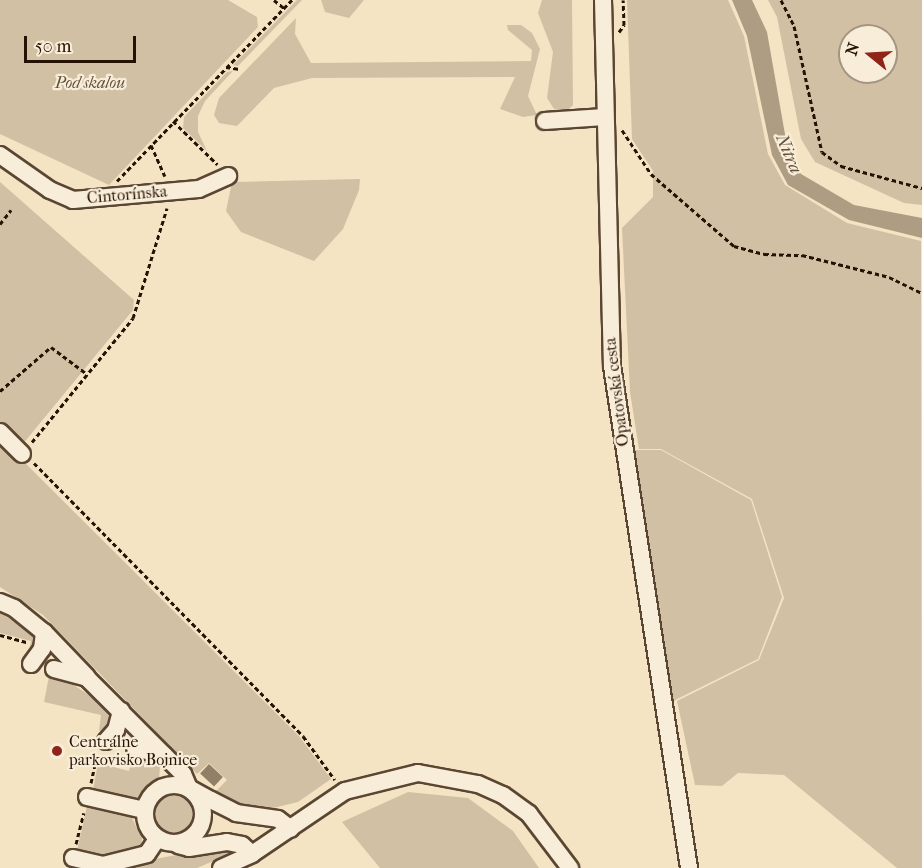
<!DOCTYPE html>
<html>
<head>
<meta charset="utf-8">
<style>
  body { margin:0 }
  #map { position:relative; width:922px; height:868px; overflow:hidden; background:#f4e4c4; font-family:"IM FELL French Canon",serif }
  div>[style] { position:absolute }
  .green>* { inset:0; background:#d1c0a3 }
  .round { border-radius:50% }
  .water>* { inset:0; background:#ae9d82 }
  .building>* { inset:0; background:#917f67; transform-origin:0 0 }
  .path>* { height:3px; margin-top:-1.5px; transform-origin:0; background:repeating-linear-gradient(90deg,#261202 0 4.5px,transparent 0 7.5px) }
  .roads { filter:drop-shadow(2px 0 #5a4632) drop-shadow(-2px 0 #5a4632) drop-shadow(0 2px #5a4632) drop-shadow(0 -2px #5a4632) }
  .minor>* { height:16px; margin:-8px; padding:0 8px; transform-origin:8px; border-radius:8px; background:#f8edd9 }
  .minor>.ring { margin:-8px; padding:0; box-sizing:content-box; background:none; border:16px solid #f8edd9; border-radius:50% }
  .dots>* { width:16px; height:16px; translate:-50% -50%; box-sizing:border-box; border:3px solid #f8edd9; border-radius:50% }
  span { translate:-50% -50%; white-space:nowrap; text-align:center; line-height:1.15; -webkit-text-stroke:4.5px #f8edd9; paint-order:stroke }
  .park-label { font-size:16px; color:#624f3a; font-style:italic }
  .street-label { font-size:16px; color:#261202 }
  .poi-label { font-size:16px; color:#261202 }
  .left { translate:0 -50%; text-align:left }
  .water-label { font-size:18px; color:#63513c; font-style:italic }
  .north { position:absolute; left:838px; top:24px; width:60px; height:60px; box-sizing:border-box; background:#f8edd9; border:2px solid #a49583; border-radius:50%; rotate:288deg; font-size:16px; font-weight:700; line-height:24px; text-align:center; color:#261202 }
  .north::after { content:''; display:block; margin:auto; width:21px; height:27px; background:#8f2418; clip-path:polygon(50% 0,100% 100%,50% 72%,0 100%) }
  .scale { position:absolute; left:24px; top:36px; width:112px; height:27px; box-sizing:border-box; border:3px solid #261202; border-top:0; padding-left:8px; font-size:18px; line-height:21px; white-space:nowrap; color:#261202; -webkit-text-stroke:4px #f8edd9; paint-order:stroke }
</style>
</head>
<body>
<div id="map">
  <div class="green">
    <div style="clip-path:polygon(0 0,228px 0,257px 17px,258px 27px,109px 185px,0 134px)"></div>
    <div style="clip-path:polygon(297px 0,302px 0,238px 66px,233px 65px)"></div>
    <div style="clip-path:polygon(321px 0,364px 0,349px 18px,325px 12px)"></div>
    <div style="clip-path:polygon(542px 0,572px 0,573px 105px,566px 112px,554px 109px,547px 98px,553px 52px,538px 13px)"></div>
    <div style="clip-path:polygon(627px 0,728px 0,744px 36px,768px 154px,785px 185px,847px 223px,921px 241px,922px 868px,897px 868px,784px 775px,738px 773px,722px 786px,695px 785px,677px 701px,759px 660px,784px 598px,752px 499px,661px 449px,639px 449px,630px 392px,622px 228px,653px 197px,653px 171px,632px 139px)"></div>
    <div style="clip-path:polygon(evenodd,768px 0,922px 0,922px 205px,904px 203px,815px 162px,801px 139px,777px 17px,768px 0,850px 36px,886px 36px,886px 72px,850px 72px,850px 36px)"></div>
    <div style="clip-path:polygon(296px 18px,295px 34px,311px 63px,531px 61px,532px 50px,508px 30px,507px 25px,521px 25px,532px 33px,540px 49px,528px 96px,537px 115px,523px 117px,500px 109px,515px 77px,312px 78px,274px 88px,237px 126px,219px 123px,214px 115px,219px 98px)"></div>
    <div style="clip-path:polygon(233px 71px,205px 101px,198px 116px,198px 132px,207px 151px,183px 128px,184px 117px,227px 72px)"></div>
    <div style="clip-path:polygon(360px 179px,359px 190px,343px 229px,314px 261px,241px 232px,226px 211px,232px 182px)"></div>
    <div style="clip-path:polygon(0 182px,134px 300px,133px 310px,22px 445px,0 423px)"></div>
    <div style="clip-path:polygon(0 438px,299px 736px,331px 779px,298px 802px,273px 808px,239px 806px,225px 799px,215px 792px,227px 780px,209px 763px,197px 774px,43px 615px,0 587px)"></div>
    <div style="clip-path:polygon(632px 450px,661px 450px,751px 500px,782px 597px,758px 659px,671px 702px)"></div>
    <div style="clip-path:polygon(0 612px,36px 637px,38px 641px,28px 656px,31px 641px,0 633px)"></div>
    <div style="clip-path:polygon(49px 676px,65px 679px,93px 698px,113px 718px,110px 727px,99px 731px,101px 715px,44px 702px)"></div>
    <div style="clip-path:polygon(132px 755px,160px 766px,159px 780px,144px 795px,135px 803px,92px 795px,98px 763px,129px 771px)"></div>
    <div style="clip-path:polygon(408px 792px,468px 798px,513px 831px,539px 868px,380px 868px,342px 822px)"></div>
    <div class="round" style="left:153px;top:794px;width:44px;height:44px"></div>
    <div style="clip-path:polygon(87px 806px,131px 816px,142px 838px,141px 848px,111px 857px,77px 851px)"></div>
    <div style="clip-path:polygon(225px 846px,229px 851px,225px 856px,197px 868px,136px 868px,155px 859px)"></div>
  </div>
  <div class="water">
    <div style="clip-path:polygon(732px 0,752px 0,767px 32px,786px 140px,801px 174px,854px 205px,922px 218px,922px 238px,849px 220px,788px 185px,772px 155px,747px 36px)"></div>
  </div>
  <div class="building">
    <div style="left:209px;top:764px;width:19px;height:13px;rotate:43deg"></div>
  </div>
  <div class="path">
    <div style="left:274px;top:0;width:13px;rotate:39deg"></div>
    <div style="left:781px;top:0;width:29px;rotate:63deg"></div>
    <div style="left:794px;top:26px;width:129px;rotate:77.5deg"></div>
    <div style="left:822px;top:152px;width:24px;rotate:36deg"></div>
    <div style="left:841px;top:166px;width:84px;rotate:15.2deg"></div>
    <div style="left:619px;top:32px;width:9px;rotate:-54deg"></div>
    <div style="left:624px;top:25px;width:25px;rotate:-92deg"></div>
    <div style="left:226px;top:67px;width:14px;rotate:8deg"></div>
    <div style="left:173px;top:121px;width:62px;rotate:44.3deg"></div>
    <div style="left:622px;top:130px;width:53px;rotate:56.6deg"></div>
    <div style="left:651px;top:174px;width:110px;rotate:40.9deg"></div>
    <div style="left:734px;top:246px;width:31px;rotate:15deg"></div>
    <div style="left:764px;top:254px;width:38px;rotate:2deg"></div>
    <div style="left:802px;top:255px;width:90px;rotate:14.2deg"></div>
    <div style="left:889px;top:277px;width:37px;rotate:26deg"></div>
    <div style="left:151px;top:145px;width:34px;rotate:66deg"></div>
    <div style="left:117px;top:181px;width:252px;rotate:-46deg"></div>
    <div style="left:0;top:224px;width:18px;rotate:-52deg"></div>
    <div style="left:0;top:391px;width:67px;rotate:-40.8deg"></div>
    <div style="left:51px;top:347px;width:45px;rotate:36.9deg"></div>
    <div style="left:32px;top:442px;width:160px;rotate:-50.8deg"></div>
    <div style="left:133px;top:318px;width:115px;rotate:-72.8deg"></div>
    <div style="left:34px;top:463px;width:383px;rotate:45.4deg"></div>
    <div style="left:303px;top:736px;width:54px;rotate:54deg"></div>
    <div style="left:0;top:635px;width:28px;rotate:15deg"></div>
    <div style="left:91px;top:783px;width:30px;rotate:-78deg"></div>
    <div style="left:76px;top:844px;width:32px;rotate:-76deg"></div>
  </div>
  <div class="roads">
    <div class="minor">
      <div style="left:603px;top:0;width:366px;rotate:88.6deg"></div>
      <div style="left:612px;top:366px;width:508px;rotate:81.28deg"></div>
      <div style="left:545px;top:121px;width:59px;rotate:-3.9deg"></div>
      <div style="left:0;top:155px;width:61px;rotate:35deg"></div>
      <div style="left:50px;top:190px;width:25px;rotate:23deg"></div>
      <div style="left:73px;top:200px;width:126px;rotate:-5deg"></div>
      <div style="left:199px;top:189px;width:32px;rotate:-24deg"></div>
      <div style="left:0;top:432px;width:31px;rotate:45deg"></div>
      <div style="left:0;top:602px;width:15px;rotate:23deg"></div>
      <div style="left:14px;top:608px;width:38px;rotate:39deg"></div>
      <div style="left:44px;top:632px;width:62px;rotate:46.3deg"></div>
      <div style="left:31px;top:664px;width:19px;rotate:-54deg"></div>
      <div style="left:42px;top:649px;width:17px;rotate:-83deg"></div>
      <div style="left:54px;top:669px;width:34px;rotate:15deg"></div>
      <div style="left:87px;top:678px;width:107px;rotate:45deg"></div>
      <div style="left:106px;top:741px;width:15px;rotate:-48deg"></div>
      <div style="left:116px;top:730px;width:20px;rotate:-75deg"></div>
      <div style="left:135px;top:748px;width:30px;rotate:14deg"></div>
      <div style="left:164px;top:755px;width:27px;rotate:45deg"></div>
      <div style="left:183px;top:774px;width:15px;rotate:67deg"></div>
      <div style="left:189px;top:788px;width:25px;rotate:29deg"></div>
      <div style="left:211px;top:800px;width:28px;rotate:27deg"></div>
      <div style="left:236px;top:813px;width:42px;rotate:8.1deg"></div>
      <div style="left:278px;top:819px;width:16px;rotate:38deg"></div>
      <div class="ring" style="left:145px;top:785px;width:42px;height:42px"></div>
      <div style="left:87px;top:797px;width:58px;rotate:12.8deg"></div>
      <div style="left:178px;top:845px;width:11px;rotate:15deg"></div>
      <div style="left:189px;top:848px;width:38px;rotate:-9deg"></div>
      <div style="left:227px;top:842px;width:15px;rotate:11deg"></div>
      <div style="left:242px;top:845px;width:13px;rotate:42deg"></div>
      <div style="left:73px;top:858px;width:31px;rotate:13deg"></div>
      <div style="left:103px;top:865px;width:45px;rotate:-14deg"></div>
      <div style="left:147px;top:854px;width:18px;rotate:-56deg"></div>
      <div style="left:221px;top:868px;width:34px;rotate:-24deg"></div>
      <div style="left:252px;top:854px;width:112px;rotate:-34.1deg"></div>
      <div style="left:345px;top:791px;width:75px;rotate:-13.9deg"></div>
      <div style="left:418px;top:773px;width:61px;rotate:10.4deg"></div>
      <div style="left:478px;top:784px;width:27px;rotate:24deg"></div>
      <div style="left:503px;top:795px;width:32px;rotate:36deg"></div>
      <div style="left:529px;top:814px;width:68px;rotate:52.8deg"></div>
    </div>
  </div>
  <div class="dots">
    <div style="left:57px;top:751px;background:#8f2418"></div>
  </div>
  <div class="park-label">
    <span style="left:90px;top:83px">Pod skalou</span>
  </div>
  <div class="street-label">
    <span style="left:127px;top:195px;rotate:-5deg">Cintorínska</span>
    <span style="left:617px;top:392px;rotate:-97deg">Opatovská cesta</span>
  </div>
  <div class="poi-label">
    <span class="left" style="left:69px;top:751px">Centrálne<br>parkovisko Bojnice</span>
  </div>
  <div class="water-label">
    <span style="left:788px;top:154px;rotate:67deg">Nitra</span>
  </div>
  <div class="north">N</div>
  <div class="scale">50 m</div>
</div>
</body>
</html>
